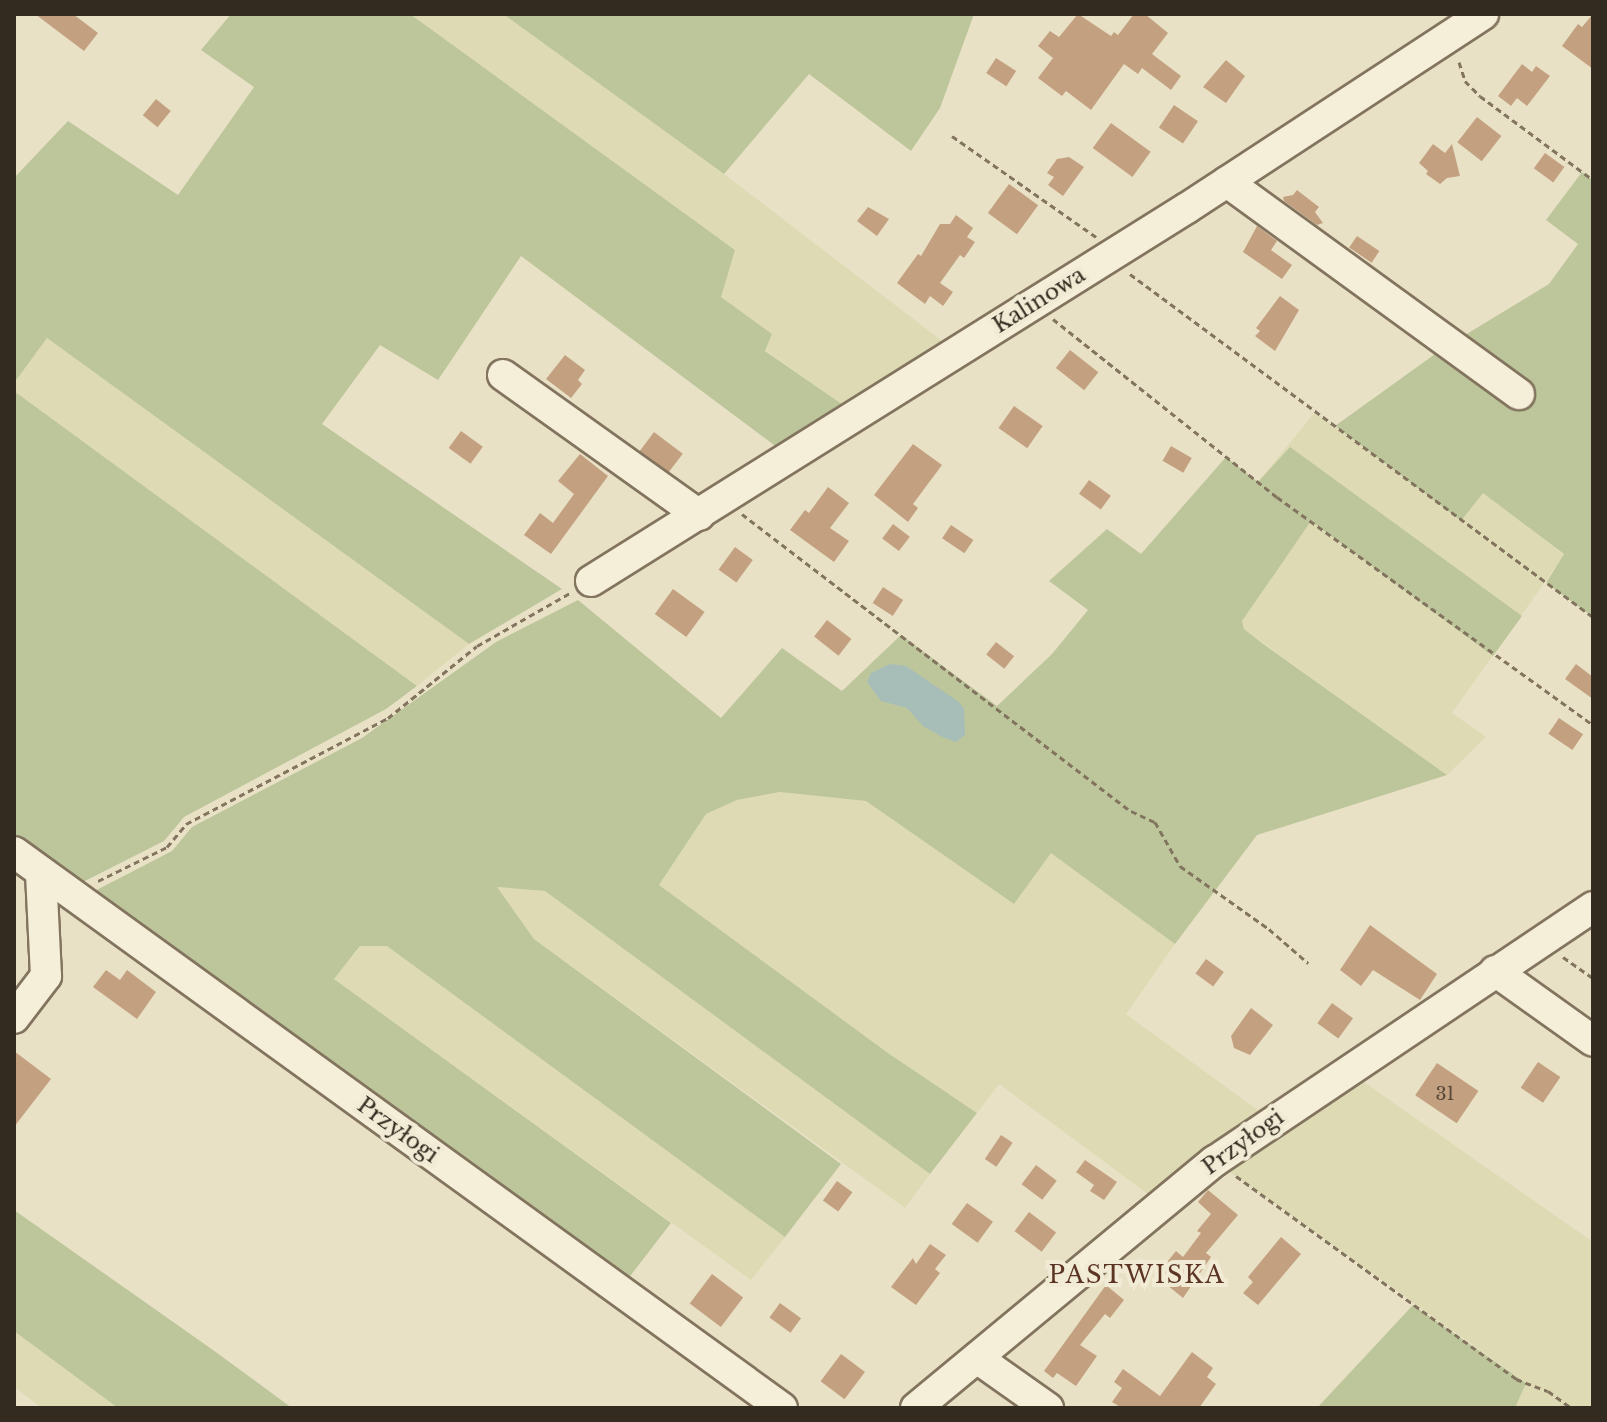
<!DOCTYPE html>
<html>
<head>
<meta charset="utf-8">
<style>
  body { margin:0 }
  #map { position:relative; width:1607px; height:1422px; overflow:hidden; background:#e9e1c6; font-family:"Libre Baskerville",serif }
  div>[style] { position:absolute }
  .farmland>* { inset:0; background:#dedab4 }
  .green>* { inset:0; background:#bdc69b }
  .water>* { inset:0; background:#a7bdb8 }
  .building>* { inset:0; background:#c3a180; transform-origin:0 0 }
  .path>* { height:3px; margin-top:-1.5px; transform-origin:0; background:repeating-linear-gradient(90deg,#82745e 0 6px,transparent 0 10px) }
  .roads { filter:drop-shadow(2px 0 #82745e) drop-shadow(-2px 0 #82745e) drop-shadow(0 2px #82745e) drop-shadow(0 -2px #82745e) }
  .minor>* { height:30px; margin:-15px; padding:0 15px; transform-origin:15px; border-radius:15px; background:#f5eed8 }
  span { translate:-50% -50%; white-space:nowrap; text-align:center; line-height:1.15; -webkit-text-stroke:8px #f1ebd5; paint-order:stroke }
  .number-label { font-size:18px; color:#584838 }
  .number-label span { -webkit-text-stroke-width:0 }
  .street-label { font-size:22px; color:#342b20 }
  .neighbourhood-label { font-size:24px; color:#5c3424; letter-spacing:2px }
  .frame { position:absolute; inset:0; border:16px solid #342b20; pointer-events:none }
</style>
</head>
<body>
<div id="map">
  <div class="farmland">
    <div style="clip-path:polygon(410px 14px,503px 14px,724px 174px,950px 347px,849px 409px,765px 350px,772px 334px,720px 297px,735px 250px)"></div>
    <div style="clip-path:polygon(47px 338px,469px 644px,417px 686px,14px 391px,14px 383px)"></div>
    <div style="clip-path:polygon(1315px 412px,1460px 521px,1483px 492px,1564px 555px,1452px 713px,1486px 737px,1447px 775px,1244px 629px,1242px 621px,1310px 521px,1258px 482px)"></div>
    <div style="clip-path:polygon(780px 792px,866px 801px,1014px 904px,1051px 852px,1175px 944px,1126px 1014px,1263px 1114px,1152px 1197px,999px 1084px,977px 1113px,888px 1053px,659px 885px,706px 814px,737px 800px)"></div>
    <div style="clip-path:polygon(496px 887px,545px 891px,930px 1174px,905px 1208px,534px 939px)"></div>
    <div style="clip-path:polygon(387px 945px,785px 1237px,751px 1280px,334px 979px,361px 946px)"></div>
    <div style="clip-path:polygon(1358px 1078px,1593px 1242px,1593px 1408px,1515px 1408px,1525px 1382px,1227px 1170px)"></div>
    <div style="clip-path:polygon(14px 1331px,118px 1408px,42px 1408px,14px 1387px)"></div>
  </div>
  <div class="green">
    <div style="clip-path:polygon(231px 14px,410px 14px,735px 250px,721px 297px,772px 334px,765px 351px,849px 409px,782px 451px,521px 256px,438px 380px,380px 345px,322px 424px,562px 589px,469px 644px,47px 338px,14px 383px,14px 178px,68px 121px,178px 195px,254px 87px,201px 50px)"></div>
    <div style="clip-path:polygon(503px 14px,974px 14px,940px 108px,911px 151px,809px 74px,724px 174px)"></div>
    <div style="clip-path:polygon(1582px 172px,1593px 180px,1593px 617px,1546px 583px,1564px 554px,1483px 493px,1461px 521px,1335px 426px,1442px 349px,1549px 284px,1578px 244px,1546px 220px)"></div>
    <div style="clip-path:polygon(14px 391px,417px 686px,386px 709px,184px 817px,164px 841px,75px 886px,14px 841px)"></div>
    <div style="clip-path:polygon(1290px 447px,1522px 616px,1493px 656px,1311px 521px,1242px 621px,1244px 629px,1262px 643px,1447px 775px,1257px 835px,1175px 944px,1051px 853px,1014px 904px,866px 801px,780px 792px,737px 800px,706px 814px,659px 885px,888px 1053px,977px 1113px,930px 1174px,545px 891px,497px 887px,534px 939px,841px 1164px,785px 1237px,387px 946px,360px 946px,334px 979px,671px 1223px,624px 1284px,85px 896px,172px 851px,192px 827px,362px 738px,496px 642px,578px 600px,721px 718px,782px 648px,842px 691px,901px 635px,997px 706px,1052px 654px,1088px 610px,1049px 581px,1107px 529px,1141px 554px,1226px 457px,1258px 482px)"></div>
    <div style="clip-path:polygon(14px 1210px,213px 1350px,292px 1408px,118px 1408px,14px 1331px)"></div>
    <div style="clip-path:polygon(1413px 1305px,1526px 1383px,1515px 1408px,1317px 1408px)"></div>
  </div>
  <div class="water">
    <div style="clip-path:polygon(890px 664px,906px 666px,959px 702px,964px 709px,965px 735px,956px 742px,942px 737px,923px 726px,907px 708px,881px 701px,867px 682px,871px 673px)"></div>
  </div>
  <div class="building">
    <div style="clip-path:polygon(35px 14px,73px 14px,98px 33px,84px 51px)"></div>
    <div style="clip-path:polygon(1078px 14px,1111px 36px,1114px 32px,1118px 35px,1134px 14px,1145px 14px,1168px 33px,1152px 54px,1181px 76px,1171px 90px,1142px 68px,1138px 74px,1124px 64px,1091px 110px,1066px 91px,1062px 96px,1038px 78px,1053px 58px,1038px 46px,1050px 31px,1059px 37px)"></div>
    <div style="clip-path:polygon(1593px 14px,1593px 69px,1562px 46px,1578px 24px,1582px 27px)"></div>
    <div style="left:996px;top:58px;width:24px;height:18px;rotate:33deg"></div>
    <div style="clip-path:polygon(1226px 60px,1245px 76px,1226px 103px,1203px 87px)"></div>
    <div style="clip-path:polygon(1522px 64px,1532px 72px,1536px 66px,1550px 76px,1527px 106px,1517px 98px,1511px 106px,1498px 96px)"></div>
    <div style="left:156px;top:99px;width:19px;height:21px;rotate:39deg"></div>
    <div style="left:1174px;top:105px;width:29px;height:27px;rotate:34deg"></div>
    <div style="left:1477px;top:117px;width:31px;height:32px;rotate:38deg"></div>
    <div style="left:1111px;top:123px;width:49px;height:31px;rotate:36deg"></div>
    <div style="clip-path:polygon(1433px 144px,1445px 153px,1452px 144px,1460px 176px,1447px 178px,1440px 184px,1426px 174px,1428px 171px,1419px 163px)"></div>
    <div style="left:1545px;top:153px;width:24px;height:19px;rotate:36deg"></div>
    <div style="clip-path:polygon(1069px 157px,1084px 167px,1063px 196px,1048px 185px,1054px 177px,1047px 173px,1057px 159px)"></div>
    <div style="left:1009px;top:184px;width:36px;height:36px;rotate:36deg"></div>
    <div style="clip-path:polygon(1297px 190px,1319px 207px,1315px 212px,1323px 223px,1317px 225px,1284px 201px,1283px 197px,1293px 195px)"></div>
    <div style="clip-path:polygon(868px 207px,889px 219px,877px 236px,857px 221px)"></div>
    <div style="clip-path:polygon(956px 215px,973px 228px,967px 237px,975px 242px,964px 258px,960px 255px,940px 283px,953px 292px,943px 306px,930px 296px,925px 304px,897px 283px,918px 254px,921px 256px,940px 224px,950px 224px)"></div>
    <div style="clip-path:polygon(1257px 226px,1277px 241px,1271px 250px,1292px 265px,1282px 279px,1243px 252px)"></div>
    <div style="left:1357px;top:236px;width:27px;height:14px;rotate:34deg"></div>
    <div style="clip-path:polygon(1280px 296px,1299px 310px,1275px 351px,1255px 336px,1260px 331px,1256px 328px)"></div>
    <div style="left:1070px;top:350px;width:36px;height:23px;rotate:38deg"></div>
    <div style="clip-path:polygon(565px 355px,585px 370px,578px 380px,582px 384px,571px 398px,546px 379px)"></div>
    <div style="left:1014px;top:406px;width:35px;height:27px;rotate:35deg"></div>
    <div style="left:461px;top:431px;width:27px;height:21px;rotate:36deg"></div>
    <div style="left:654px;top:432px;width:36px;height:24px;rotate:37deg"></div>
    <div style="clip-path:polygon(913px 444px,942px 465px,913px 504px,918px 508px,908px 522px,874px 495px)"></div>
    <div style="left:1171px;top:446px;width:24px;height:17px;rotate:30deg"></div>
    <div style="clip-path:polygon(580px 454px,608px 476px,551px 554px,524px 535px,540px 513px,553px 523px,574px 494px,558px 481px)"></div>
    <div style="left:1089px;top:480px;width:27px;height:17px;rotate:36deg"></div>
    <div style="clip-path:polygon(828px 487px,849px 503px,830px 528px,849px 541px,834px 562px,790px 530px,805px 510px,809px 513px)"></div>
    <div style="left:893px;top:524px;width:21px;height:18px;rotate:37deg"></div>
    <div style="left:951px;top:525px;width:27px;height:16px;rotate:34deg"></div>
    <div style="left:735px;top:547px;width:22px;height:28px;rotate:36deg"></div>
    <div style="left:883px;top:587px;width:24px;height:19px;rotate:33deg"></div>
    <div style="left:673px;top:589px;width:39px;height:31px;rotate:36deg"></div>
    <div style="left:827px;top:620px;width:31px;height:21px;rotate:38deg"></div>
    <div style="left:996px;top:642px;width:23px;height:16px;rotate:38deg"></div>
    <div style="clip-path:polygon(1576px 664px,1593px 677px,1593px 699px,1565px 679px)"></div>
    <div style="left:1559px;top:718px;width:29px;height:19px;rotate:34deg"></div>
    <div style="clip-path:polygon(1370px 925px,1437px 974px,1420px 1000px,1373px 970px,1361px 986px,1340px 970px)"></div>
    <div style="left:1206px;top:959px;width:22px;height:18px;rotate:36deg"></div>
    <div style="clip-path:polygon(106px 970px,120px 980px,127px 970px,156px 992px,137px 1019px,93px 987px)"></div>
    <div style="left:1332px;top:1003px;width:26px;height:25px;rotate:36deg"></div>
    <div style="clip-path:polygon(1251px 1008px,1273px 1025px,1250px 1055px,1234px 1048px,1231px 1036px)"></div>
    <div style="clip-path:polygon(14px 1051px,51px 1079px,14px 1127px)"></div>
    <div style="left:1538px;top:1062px;width:27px;height:31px;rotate:34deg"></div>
    <div style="left:1437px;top:1063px;width:50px;height:39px;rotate:34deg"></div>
    <div style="left:1001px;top:1135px;width:14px;height:29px;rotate:34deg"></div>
    <div style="clip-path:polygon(1085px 1160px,1117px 1182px,1104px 1200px,1090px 1191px,1094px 1185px,1076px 1172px)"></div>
    <div style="left:1036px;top:1165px;width:26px;height:24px;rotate:37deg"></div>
    <div style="left:837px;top:1181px;width:19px;height:24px;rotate:36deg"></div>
    <div style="clip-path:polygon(1208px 1190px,1238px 1215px,1206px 1253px,1211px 1257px,1183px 1298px,1156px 1276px,1176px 1251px,1183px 1257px,1201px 1233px,1197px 1231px,1211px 1214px,1198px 1202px)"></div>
    <div style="left:967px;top:1203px;width:32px;height:26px;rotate:36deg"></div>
    <div style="left:1029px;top:1212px;width:34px;height:24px;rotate:37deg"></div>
    <div style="clip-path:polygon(1281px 1237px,1301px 1254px,1258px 1305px,1243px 1293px,1253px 1282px,1248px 1277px)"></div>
    <div style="clip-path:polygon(930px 1244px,946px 1255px,935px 1269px,940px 1273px,916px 1305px,891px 1287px,913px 1258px,916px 1264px)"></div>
    <div style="left:712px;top:1274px;width:39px;height:37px;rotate:37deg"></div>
    <div style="clip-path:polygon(1106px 1285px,1124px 1300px,1110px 1318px,1105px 1314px,1080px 1345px,1097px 1356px,1076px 1386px,1057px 1373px,1053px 1378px,1044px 1371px)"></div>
    <div style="left:780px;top:1303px;width:26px;height:18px;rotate:36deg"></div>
    <div style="clip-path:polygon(1192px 1352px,1213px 1368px,1207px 1377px,1216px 1384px,1199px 1408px,1122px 1408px,1112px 1402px,1122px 1388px,1114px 1382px,1123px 1369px,1160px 1396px)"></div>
    <div style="left:841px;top:1354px;width:30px;height:34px;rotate:37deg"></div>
  </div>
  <div class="path">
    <div style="left:1459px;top:62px;width:20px;rotate:72deg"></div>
    <div style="left:1465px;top:81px;width:21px;rotate:45deg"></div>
    <div style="left:1480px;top:96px;width:141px;rotate:36.6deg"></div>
    <div style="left:952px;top:136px;width:176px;rotate:35deg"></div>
    <div style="left:1130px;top:274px;width:576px;rotate:36.53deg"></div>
    <div style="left:1053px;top:319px;width:286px;rotate:38.5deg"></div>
    <div style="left:1277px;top:497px;width:390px;rotate:35.8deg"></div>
    <div style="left:742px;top:514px;width:489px;rotate:37.4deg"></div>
    <div style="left:1131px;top:811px;width:26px;rotate:25deg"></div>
    <div style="left:1155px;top:822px;width:51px;rotate:60.4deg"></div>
    <div style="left:1180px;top:866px;width:109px;rotate:35.3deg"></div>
    <div style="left:1269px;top:929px;width:52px;rotate:41.1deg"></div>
    <div style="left:98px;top:881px;width:77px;rotate:-26.2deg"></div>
    <div style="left:167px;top:847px;width:30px;rotate:-50deg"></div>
    <div style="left:186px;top:824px;width:228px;rotate:-27.7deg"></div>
    <div style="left:388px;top:718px;width:114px;rotate:-39deg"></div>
    <div style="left:477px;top:646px;width:107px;rotate:-29.7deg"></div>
    <div style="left:1563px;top:957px;width:37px;rotate:35deg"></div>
    <div style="left:1236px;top:1176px;width:346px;rotate:35.9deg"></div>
    <div style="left:1516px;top:1379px;width:34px;rotate:21deg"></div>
    <div style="left:1548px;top:1391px;width:29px;rotate:36deg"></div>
  </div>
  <div class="roads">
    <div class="minor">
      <div style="left:1227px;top:182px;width:361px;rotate:36deg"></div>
      <div style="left:503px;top:375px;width:241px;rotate:35.5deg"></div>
      <div style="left:591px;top:581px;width:703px;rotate:-32.04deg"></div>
      <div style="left:1187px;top:208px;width:354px;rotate:-33.2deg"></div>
      <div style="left:14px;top:852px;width:948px;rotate:35.9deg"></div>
      <div style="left:1495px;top:971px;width:120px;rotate:35.5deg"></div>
      <div style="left:14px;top:1018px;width:53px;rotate:-52.7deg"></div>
      <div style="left:46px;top:976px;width:104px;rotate:-92.8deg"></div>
      <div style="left:977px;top:1358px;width:87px;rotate:35.2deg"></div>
      <div style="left:916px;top:1408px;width:388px;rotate:-39.6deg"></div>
      <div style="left:1215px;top:1161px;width:455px;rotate:-33.9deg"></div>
    </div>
  </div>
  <div class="number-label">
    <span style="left:1445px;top:1094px">31</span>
  </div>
  <div class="street-label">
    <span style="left:1039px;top:300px;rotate:-32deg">Kalinowa</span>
    <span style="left:398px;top:1130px;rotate:36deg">Przyłogi</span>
    <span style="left:1243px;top:1142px;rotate:-36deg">Przyłogi</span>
  </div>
  <div class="neighbourhood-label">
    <span style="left:1137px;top:1275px">PASTWISKA</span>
  </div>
  <div class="frame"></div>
</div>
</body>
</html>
